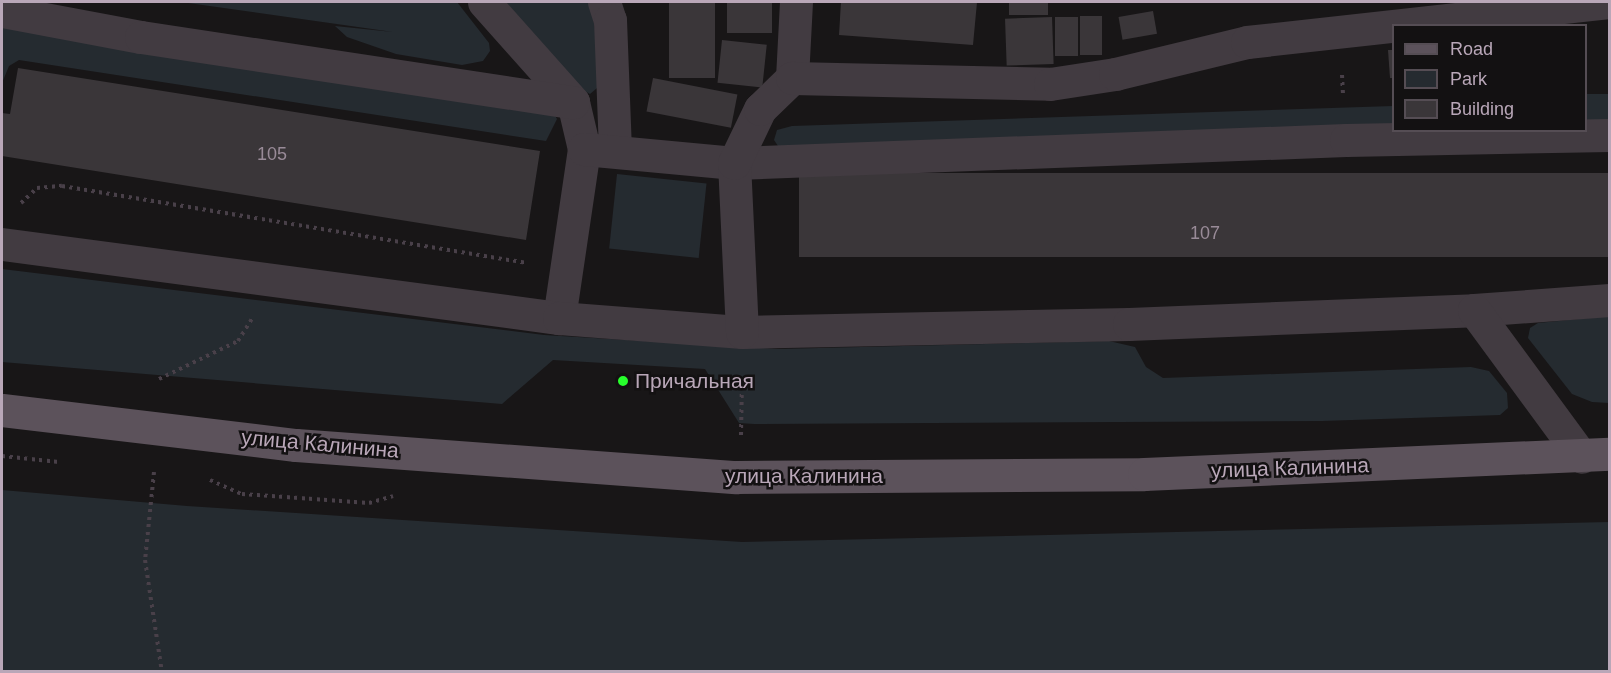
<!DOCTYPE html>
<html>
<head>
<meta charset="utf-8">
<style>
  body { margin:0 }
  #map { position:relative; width:1611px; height:673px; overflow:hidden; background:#181617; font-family:Arial,sans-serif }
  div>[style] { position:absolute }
  .green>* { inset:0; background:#252b30; transform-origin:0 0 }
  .building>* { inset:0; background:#3a3639; transform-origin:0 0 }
  .path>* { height:4px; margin-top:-2px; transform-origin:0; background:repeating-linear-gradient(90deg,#494049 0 3px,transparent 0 7.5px) }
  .minor>* { height:33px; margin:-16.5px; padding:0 16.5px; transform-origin:16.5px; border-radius:16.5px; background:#423b41 }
  .major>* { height:33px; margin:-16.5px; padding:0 16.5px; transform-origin:16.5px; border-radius:16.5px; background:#5c525b }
  .dots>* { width:16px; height:16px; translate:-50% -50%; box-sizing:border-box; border:3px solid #131112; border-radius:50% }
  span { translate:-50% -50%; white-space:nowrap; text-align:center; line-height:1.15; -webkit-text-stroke:5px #131112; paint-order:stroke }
  .number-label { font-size:18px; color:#998b98 }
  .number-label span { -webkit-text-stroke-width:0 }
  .poi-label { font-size:21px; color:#b9a7b8 }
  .left { translate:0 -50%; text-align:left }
  .street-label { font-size:21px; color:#b9a7b8 }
  .frame { position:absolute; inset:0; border:3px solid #b9a7b8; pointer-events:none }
  .legend { position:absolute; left:1392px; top:24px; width:195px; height:108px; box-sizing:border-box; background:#131112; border:2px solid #554d54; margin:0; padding:8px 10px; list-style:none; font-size:18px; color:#b9a7b8 }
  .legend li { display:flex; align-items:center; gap:12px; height:30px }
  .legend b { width:30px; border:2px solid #554d54 }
</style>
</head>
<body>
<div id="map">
  <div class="green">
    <div style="clip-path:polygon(181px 2px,457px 2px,489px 43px,490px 51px,483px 61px,462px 65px,396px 54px,347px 37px,335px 26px,393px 32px)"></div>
    <div style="clip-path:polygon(506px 2px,591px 2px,603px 83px,590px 94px,572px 84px)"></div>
    <div style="clip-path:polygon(2px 24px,547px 102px,557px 119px,546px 141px,19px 60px,9px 66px,2px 83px)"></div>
    <div style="left:1609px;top:94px;width:30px;height:23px;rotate:90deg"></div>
    <div style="clip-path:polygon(1393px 106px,1394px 130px,780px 149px,774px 140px,777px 130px,792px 126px)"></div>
    <div style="left:617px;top:174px;width:90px;height:75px;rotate:6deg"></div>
    <div style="clip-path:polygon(2px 269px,544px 335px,778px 349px,1109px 341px,1135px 347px,1146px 367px,1163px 378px,1471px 367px,1489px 371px,1507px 393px,1508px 408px,1500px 415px,1322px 421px,754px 424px,739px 423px,705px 369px,553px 360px,502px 404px,2px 362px)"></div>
    <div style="clip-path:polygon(1609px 316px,1609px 403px,1592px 402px,1572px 394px,1528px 338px,1530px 328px,1538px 323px)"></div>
    <div style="clip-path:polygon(2px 490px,187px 506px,742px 542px,1609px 522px,1609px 671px,2px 671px)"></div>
  </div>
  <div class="building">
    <div style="left:669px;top:2px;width:46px;height:76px"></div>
    <div style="left:727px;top:2px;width:45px;height:31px"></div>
    <div style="clip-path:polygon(841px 2px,977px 2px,973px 45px,839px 35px)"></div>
    <div style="left:1009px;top:2px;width:39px;height:13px"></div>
    <div style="left:1153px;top:11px;width:23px;height:35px;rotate:80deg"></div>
    <div style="left:1080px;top:16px;width:22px;height:39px"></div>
    <div style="left:1052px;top:17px;width:47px;height:47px;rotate:88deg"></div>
    <div style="left:1055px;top:17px;width:23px;height:39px"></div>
    <div style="left:722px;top:40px;width:45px;height:43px;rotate:6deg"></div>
    <div style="clip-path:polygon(1388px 50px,1394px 50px,1394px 78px,1390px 78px)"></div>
    <div style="clip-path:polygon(18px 68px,540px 151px,526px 240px,2px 156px,2px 113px,10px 114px)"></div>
    <div style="left:653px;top:78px;width:86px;height:34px;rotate:11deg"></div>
    <div style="left:1610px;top:173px;width:84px;height:811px;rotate:90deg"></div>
  </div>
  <div class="path">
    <div style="left:1342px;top:75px;width:22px;rotate:87deg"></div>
    <div style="left:21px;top:203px;width:22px;rotate:-43deg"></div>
    <div style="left:37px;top:188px;width:25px;rotate:-5deg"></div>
    <div style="left:62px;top:186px;width:470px;rotate:9.4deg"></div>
    <div style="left:159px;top:379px;width:88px;rotate:-25.7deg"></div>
    <div style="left:238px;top:341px;width:26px;rotate:-58deg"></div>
    <div style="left:741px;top:435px;width:60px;rotate:-89deg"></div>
    <div style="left:2px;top:456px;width:57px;rotate:6deg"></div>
    <div style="left:154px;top:472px;width:88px;rotate:95.8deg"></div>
    <div style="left:145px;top:560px;width:113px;rotate:81.4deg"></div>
    <div style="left:210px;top:480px;width:35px;rotate:24deg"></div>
    <div style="left:242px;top:494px;width:127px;rotate:4.1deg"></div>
    <div style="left:369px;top:503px;width:25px;rotate:-16deg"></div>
  </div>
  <div class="minor">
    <div style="left:484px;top:2px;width:134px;rotate:48.3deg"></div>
    <div style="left:573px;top:102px;width:48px;rotate:76.8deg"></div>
    <div style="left:584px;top:149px;width:171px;rotate:98.4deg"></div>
    <div style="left:604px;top:2px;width:19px;rotate:72deg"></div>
    <div style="left:610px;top:20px;width:130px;rotate:87.8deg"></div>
    <div style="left:2px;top:11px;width:141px;rotate:10.6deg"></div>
    <div style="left:141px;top:37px;width:437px;rotate:8.6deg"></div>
    <div style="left:792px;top:78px;width:76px;rotate:-87deg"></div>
    <div style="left:584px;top:149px;width:151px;rotate:5.3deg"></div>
    <div style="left:734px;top:163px;width:612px;rotate:-2.15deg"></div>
    <div style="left:1346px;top:140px;width:264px;rotate:-1.1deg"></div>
    <div style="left:2px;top:244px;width:562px;rotate:7.57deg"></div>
    <div style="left:559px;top:318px;width:184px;rotate:4.4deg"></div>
    <div style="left:742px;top:332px;width:387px;rotate:-1.2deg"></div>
    <div style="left:1129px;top:324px;width:345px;rotate:-2.3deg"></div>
    <div style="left:1474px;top:310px;width:136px;rotate:-4.2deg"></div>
    <div style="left:1474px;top:310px;width:182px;rotate:53.7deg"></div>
    <div style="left:742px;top:332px;width:169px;rotate:-92.7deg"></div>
    <div style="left:734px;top:163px;width:60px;rotate:-64.3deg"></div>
    <div style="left:760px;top:109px;width:45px;rotate:-44.1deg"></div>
    <div style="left:792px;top:78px;width:258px;rotate:1.3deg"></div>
    <div style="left:1050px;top:84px;width:66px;rotate:-8.7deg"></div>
    <div style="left:1115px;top:74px;width:136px;rotate:-13.6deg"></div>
    <div style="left:1247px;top:42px;width:365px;rotate:-6.3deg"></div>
  </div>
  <div class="major">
    <div style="left:2px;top:410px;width:296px;rotate:6.8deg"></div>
    <div style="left:296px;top:445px;width:441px;rotate:4.2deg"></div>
    <div style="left:736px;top:477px;width:408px;rotate:-0.4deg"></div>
    <div style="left:1144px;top:474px;width:466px;rotate:-2.5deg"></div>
  </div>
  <div class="dots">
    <div style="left:623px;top:381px;background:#27fe2c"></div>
  </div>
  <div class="number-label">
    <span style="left:272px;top:154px">105</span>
    <span style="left:1205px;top:233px">107</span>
  </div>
  <div class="poi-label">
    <span class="left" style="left:635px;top:381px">Причальная</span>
  </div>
  <div class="street-label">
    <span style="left:320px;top:444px;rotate:5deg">улица Калинина</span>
    <span style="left:1290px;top:468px;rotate:-2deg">улица Калинина</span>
    <span style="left:804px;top:476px">улица Калинина</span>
  </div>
  <div class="frame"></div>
  <ul class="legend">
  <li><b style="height:8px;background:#5c525b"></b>Road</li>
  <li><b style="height:16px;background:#252b30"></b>Park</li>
  <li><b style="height:16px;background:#3a3639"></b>Building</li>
  </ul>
</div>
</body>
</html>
